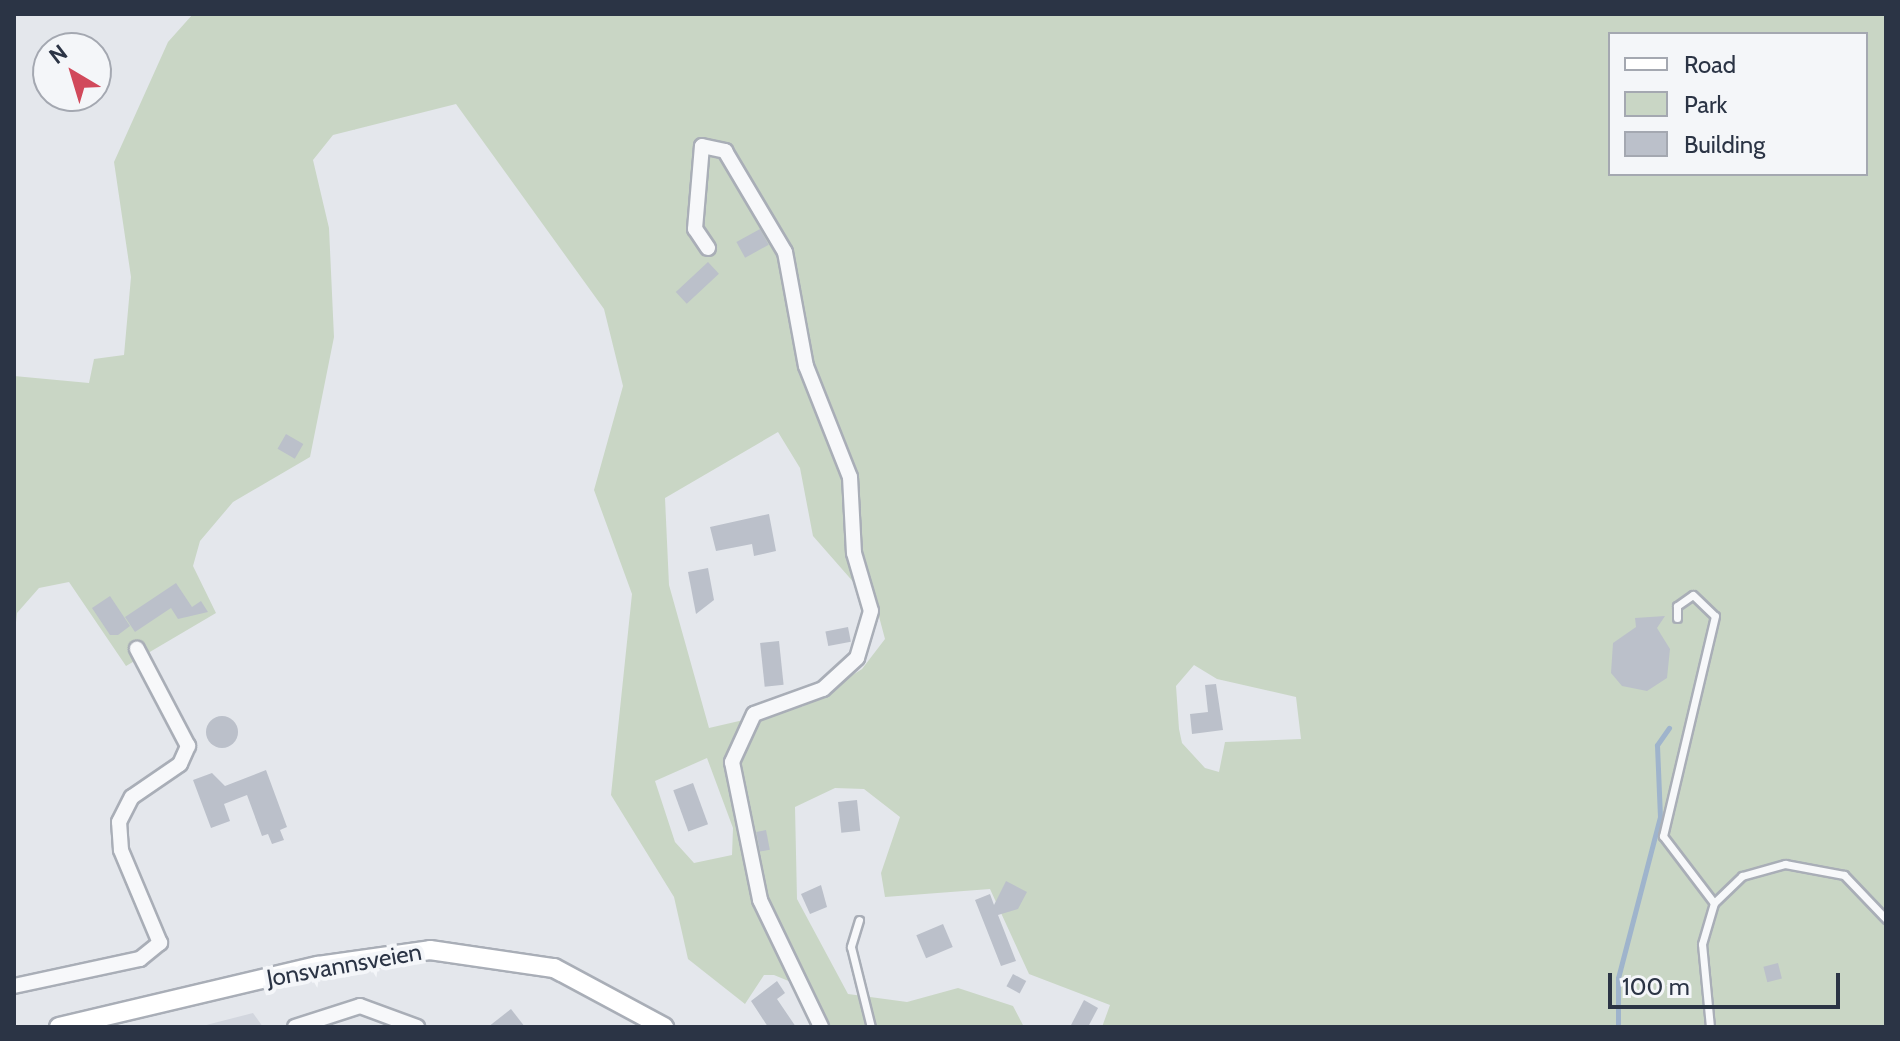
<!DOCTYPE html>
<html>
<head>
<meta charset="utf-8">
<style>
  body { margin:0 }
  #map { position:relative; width:1900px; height:1041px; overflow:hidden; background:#e4e7ec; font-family:Cabin,sans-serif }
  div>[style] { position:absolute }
  .built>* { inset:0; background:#d2d6de }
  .green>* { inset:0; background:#c9d6c5 }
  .stream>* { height:5px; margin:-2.5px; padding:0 2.5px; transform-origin:2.5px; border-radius:2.5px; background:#9fb4cc }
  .building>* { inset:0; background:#bbc0ca; transform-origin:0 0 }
  .round { border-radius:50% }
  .roads { filter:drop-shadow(2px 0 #a9aeb7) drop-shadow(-2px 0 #a9aeb7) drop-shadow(0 2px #a9aeb7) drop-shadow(0 -2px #a9aeb7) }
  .service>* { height:7px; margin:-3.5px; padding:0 3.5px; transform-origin:3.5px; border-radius:3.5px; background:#f7f8fa }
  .minor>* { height:14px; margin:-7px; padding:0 7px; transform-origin:7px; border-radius:7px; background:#f7f8fa }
  .secondary>* { height:18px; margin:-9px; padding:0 9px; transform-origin:9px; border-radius:9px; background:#fff }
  span { translate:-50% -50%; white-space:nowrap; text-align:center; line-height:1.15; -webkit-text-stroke:8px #f4f6f9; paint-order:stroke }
  .street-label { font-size:24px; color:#2b3445 }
  .frame { position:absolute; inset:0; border:16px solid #2b3445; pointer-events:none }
  .legend { position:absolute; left:1608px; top:32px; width:260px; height:144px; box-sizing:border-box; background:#f4f6f9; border:2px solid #a4a8b1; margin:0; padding:10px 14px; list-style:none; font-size:24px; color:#2b3445 }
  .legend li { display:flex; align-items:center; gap:16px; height:40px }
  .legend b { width:40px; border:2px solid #a4a8b1 }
  .north { position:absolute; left:32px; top:32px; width:80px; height:80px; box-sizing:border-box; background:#f4f6f9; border:2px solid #a4a8b1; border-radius:50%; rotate:322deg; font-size:22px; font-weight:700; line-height:32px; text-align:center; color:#2b3445 }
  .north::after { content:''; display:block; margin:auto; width:28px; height:36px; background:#d1495b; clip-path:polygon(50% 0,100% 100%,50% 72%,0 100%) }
  .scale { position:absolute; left:1608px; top:973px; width:232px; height:36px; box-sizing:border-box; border:4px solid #2b3445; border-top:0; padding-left:10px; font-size:24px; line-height:28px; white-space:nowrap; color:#2b3445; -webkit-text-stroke:6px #f4f6f9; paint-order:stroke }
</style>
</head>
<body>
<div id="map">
  <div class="built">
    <div style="clip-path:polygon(253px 1013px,263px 1027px,199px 1027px,214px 1023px)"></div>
  </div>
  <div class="green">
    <div style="clip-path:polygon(evenodd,193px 14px,1886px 14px,1886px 1027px,1102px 1027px,1110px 1005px,1029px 974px,990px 889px,885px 897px,881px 873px,900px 817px,864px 789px,835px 788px,795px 807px,797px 899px,848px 994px,907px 1002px,958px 988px,1013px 1006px,1024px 1027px,826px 1027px,808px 989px,774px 975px,764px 975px,745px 1004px,688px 959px,674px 897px,611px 795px,632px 594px,594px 490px,623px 386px,604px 309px,456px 104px,333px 135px,313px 160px,329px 228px,334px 337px,310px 457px,233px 502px,200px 541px,193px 566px,216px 613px,126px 666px,69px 582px,39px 588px,17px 613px,14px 641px,14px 376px,89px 383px,94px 359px,124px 355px,131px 277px,114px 162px,168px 42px,193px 14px,1610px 34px,1866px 34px,1866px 174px,1610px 174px,1610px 34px,193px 14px,778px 432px,800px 468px,813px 536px,877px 609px,885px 639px,862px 669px,804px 706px,709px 728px,669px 585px,665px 498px,778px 432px,193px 14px,1194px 665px,1217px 679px,1296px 697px,1301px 739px,1225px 742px,1219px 772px,1205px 768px,1182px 743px,1179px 729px,1176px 686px,1194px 665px,193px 14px,707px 758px,733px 828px,732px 855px,694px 863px,675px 842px,655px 781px,707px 758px)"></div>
  </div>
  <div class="stream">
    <div style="left:1618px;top:1027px;width:49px;rotate:-90deg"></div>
    <div style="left:1618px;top:978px;width:166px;rotate:-75.4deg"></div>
    <div style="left:1660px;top:817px;width:72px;rotate:-92.4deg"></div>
    <div style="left:1657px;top:745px;width:21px;rotate:-55deg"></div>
  </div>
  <div class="building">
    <div style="left:760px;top:229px;width:18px;height:27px;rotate:61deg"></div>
    <div style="left:708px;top:262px;width:16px;height:44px;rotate:47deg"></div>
    <div style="left:286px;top:434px;width:20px;height:17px;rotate:30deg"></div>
    <div style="clip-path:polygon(769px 514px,776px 551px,754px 556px,752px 544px,716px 551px,710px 527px)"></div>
    <div style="clip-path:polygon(708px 568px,714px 600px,696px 614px,688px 572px)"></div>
    <div style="clip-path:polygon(176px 583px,192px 607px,201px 601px,208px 612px,178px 619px,171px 608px,135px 632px,125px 617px)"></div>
    <div style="clip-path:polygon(110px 596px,130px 626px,118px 635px,110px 635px,92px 608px)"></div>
    <div style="clip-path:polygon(1665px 616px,1657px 628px,1670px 649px,1667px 678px,1647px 691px,1622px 686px,1611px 673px,1613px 643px,1636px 627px,1635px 618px)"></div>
    <div style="left:848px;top:627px;width:15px;height:23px;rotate:79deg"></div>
    <div style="left:779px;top:641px;width:44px;height:19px;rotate:84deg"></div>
    <div style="clip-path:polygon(1216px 684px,1223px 730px,1192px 734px,1190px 714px,1208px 712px,1205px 685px)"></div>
    <div class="round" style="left:206px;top:716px;width:32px;height:32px"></div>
    <div style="clip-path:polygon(266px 770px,287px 827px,280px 830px,284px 840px,272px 844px,268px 834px,262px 836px,247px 795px,224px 804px,230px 821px,211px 828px,193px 780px,212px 773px,225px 786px)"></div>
    <div style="left:693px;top:783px;width:44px;height:21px;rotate:70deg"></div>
    <div style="left:857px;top:800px;width:31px;height:19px;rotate:84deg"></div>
    <div style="left:766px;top:830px;width:20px;height:10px;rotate:79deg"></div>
    <div style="clip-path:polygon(1006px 881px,1027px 892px,1018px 909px,998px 915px,1016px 961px,1001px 966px,975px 900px,990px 894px,994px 905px)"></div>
    <div style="clip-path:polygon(821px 885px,827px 907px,810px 914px,801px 894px)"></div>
    <div style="left:943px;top:924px;width:25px;height:29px;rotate:67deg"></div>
    <div style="left:1778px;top:963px;width:16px;height:15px;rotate:76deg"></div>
    <div style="left:1013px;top:974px;width:15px;height:14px;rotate:28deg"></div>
    <div style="clip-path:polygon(777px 981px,785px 993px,777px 999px,796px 1027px,768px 1027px,751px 1001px)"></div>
    <div style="clip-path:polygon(1084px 1000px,1098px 1008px,1088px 1027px,1070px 1027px)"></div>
    <div style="clip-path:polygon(511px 1009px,525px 1027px,488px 1027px)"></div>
  </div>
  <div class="roads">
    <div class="service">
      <div style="left:1677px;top:618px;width:12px;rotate:-90deg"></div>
      <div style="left:1677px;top:606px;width:19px;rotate:-35deg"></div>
      <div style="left:1693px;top:595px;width:30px;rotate:44deg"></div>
      <div style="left:1715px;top:616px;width:226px;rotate:103.3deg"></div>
      <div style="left:1663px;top:836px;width:84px;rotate:52.7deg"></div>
      <div style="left:859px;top:920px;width:28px;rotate:107deg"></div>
      <div style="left:851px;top:947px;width:82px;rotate:76deg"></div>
      <div style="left:1710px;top:1027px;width:83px;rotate:-95.5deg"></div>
      <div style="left:1702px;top:944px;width:43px;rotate:-73.7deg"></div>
      <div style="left:1714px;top:903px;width:39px;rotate:-44deg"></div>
      <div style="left:1742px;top:876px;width:45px;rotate:-15.6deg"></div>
      <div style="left:1785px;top:864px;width:60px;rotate:10.6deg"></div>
      <div style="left:1844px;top:875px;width:61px;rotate:46.3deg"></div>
    </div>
    <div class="minor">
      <div style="left:708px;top:248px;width:23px;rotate:-124deg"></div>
      <div style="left:695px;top:229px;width:83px;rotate:-85.2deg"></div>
      <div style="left:702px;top:146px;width:24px;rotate:12deg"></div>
      <div style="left:725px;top:151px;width:117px;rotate:59.3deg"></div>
      <div style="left:785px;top:252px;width:116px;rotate:79.6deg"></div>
      <div style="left:806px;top:366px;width:119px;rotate:68.4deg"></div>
      <div style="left:850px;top:477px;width:76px;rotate:87deg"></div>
      <div style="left:854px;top:553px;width:60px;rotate:73.7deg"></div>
      <div style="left:871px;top:611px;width:49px;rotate:106.6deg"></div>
      <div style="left:857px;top:658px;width:46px;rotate:137.6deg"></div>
      <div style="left:823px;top:689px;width:73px;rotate:160.1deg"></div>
      <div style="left:754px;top:714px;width:53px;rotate:114.6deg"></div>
      <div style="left:732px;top:762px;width:141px;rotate:78.5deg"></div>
      <div style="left:760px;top:900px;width:141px;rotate:64.3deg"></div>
      <div style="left:14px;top:986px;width:129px;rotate:-12.1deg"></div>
      <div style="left:140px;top:959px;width:26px;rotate:-39deg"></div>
      <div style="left:160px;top:943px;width:101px;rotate:-112.8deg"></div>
      <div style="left:121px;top:850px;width:28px;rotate:-94deg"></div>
      <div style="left:119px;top:822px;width:28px;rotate:-63deg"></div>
      <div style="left:132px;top:797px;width:58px;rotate:-34.5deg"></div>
      <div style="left:180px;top:764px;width:20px;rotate:-66deg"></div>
      <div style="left:188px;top:746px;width:110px;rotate:-117.7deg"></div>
      <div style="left:295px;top:1027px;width:68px;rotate:-17.9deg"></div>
      <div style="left:360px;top:1006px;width:61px;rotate:20.2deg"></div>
    </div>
    <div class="secondary">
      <div style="left:59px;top:1027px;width:266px;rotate:-13.3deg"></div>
      <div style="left:318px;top:966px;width:113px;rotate:-8.1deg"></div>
      <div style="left:430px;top:950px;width:125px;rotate:8.3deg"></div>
      <div style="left:554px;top:968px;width:125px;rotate:28.2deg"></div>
    </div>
  </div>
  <div class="street-label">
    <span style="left:344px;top:965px;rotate:-10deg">Jonsvannsveien</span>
  </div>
  <div class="frame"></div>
  <ul class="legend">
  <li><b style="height:10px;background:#fff"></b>Road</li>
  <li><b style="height:22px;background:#c9d6c5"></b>Park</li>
  <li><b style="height:22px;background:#bbc0ca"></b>Building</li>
  </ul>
  <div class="north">N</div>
  <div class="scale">100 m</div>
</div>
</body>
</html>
